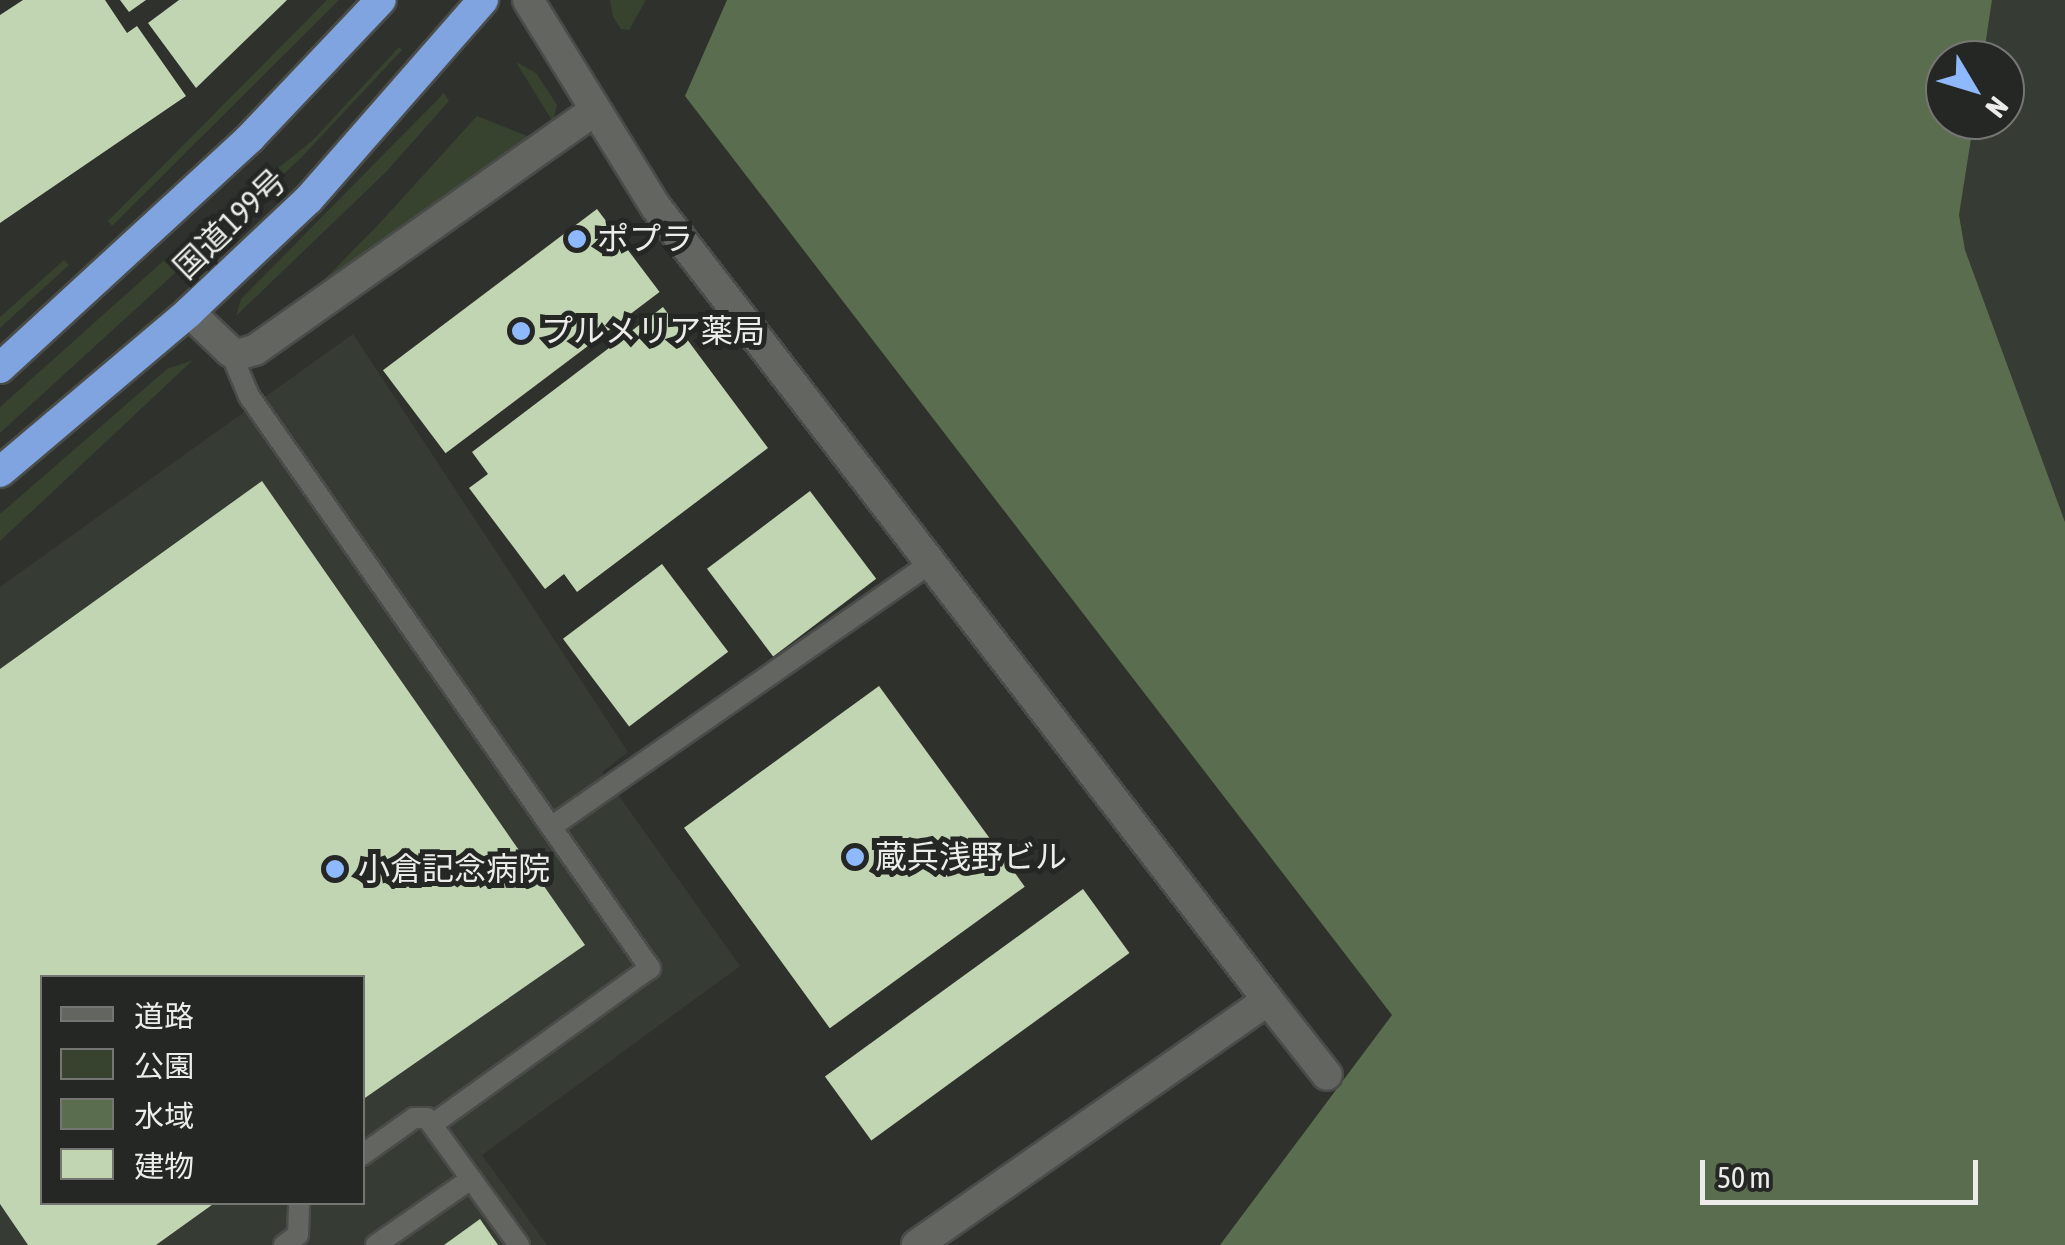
<!DOCTYPE html>
<html>
<head>
<meta charset="utf-8">
<style>
  body { margin:0 }
  #map { position:relative; width:2065px; height:1245px; overflow:hidden; background:#2f312d; font-family:"Asap Condensed","Noto Sans JP",sans-serif }
  div>[style] { position:absolute }
  .built>* { inset:0; background:#363c33 }
  .green>* { inset:0; background:#37422f }
  .water>* { inset:0; background:#5b6d4f }
  .building>* { inset:0; background:#c1d5b3; transform-origin:0 0 }
  .roads { filter:drop-shadow(2px 0 #4a4c49) drop-shadow(-2px 0 #4a4c49) drop-shadow(0 2px #4a4c49) drop-shadow(0 -2px #4a4c49) }
  .lane>* { height:20px; margin:-10px; padding:0 10px; transform-origin:10px; border-radius:10px; background:#636561 }
  .street>* { height:30px; margin:-15px; padding:0 15px; transform-origin:15px; border-radius:15px; background:#636561 }
  .secondary>* { height:30px; margin:-15px; padding:0 15px; transform-origin:15px; border-radius:15px; background:#636561 }
  .highway>* { height:30px; margin:-15px; padding:0 15px; transform-origin:15px; border-radius:15px; background:#7fa4df }
  .dots>* { width:28px; height:28px; translate:-50% -50%; box-sizing:border-box; border:5px solid #252724; border-radius:50% }
  span { translate:-50% -50%; white-space:nowrap; text-align:center; line-height:1.15; -webkit-text-stroke:10px #252724; paint-order:stroke }
  .street-label { font-size:32px; color:#ecedeb }
  .poi-label { font-size:32px; color:#ecedeb }
  .left { translate:0 -50%; text-align:left }
  .legend { position:absolute; left:40px; top:975px; width:325px; height:230px; box-sizing:border-box; background:#252724; border:2px solid #757674; margin:0; padding:12px 18px; list-style:none; font-size:30px; color:#ecedeb }
  .legend li { display:flex; align-items:center; gap:20px; height:50px }
  .legend b { width:50px; border:2px solid #757674 }
  .north { position:absolute; left:1925px; top:40px; width:100px; height:100px; box-sizing:border-box; background:#252724; border:2px solid #757674; border-radius:50%; rotate:128deg; font-size:28px; font-weight:700; line-height:40px; text-align:center; color:#ecedeb }
  .north::after { content:''; display:block; margin:auto; width:35px; height:45px; background:#8eb9fc; clip-path:polygon(50% 0,100% 100%,50% 72%,0 100%) }
  .scale { position:absolute; left:1700px; top:1160px; width:278px; height:45px; box-sizing:border-box; border:5px solid #ecedeb; border-top:0; padding-left:12px; font-size:30px; line-height:35px; white-space:nowrap; color:#ecedeb; -webkit-text-stroke:8px #252724; paint-order:stroke }
</style>
</head>
<body>
<div id="map">
  <div class="built">
    <div style="clip-path:polygon(1992px 0,2065px 0,2065px 522px,1965px 250px,1959px 215px,1974px 120px,2005px 120px,2005px 60px,1983px 60px)"></div>
    <div style="clip-path:polygon(evenodd,353px 334px,628px 752px,602px 772px,740px 966px,482px 1155px,547px 1245px,0 1245px,0 587px,353px 334px,42px 978px,362px 978px,362px 1202px,42px 1202px,42px 978px)"></div>
  </div>
  <div class="green">
    <div style="clip-path:polygon(327px 0,339px 0,112px 226px,108px 221px)"></div>
    <div style="clip-path:polygon(610px 0,646px 0,629px 30px,621px 29px,613px 17px)"></div>
    <div style="clip-path:polygon(399px 47px,402px 50px,301px 158px,0 433px,0 407px,170px 255px,313px 140px)"></div>
    <div style="clip-path:polygon(516px 62px,536px 73px,557px 105px,553px 122px)"></div>
    <div style="clip-path:polygon(444px 93px,449px 101px,386px 172px,236px 316px,241px 299px)"></div>
    <div style="clip-path:polygon(477px 116px,532px 138px,305px 299px,378px 225px)"></div>
    <div style="clip-path:polygon(64px 260px,69px 265px,0 328px,0 317px)"></div>
    <div style="clip-path:polygon(193px 360px,45px 499px,0 541px,0 514px,167px 369px)"></div>
  </div>
  <div class="water">
    <div style="clip-path:polygon(727px 0,1992px 0,1983px 60px,1945px 60px,1945px 120px,1974px 120px,1959px 215px,1965px 250px,2065px 522px,2065px 1245px,1220px 1245px,1392px 1015px,685px 96px)"></div>
  </div>
  <div class="building">
    <div style="clip-path:polygon(23px 0,105px 0,127px 33px,137px 26px,186px 96px,0 223px,0 15px)"></div>
    <div style="clip-path:polygon(120px 0,146px 0,129px 12px)"></div>
    <div style="clip-path:polygon(179px 0,287px 0,196px 88px,148px 23px)"></div>
    <div style="left:597px;top:209px;width:104px;height:268px;rotate:53deg"></div>
    <div style="clip-path:polygon(663px 307px,768px 448px,577px 592px,564px 574px,545px 589px,469px 488px,488px 474px,472px 452px)"></div>
    <div style="clip-path:polygon(262px 481px,585px 945px,362px 1100px,362px 978px,42px 978px,42px 1202px,216px 1202px,156px 1245px,28px 1245px,0 1204px,0 669px)"></div>
    <div style="left:810px;top:491px;width:110px;height:129px;rotate:53deg"></div>
    <div style="left:662px;top:564px;width:110px;height:124px;rotate:53deg"></div>
    <div style="left:879px;top:686px;width:248px;height:241px;rotate:54deg"></div>
    <div style="left:1083px;top:889px;width:79px;height:319px;rotate:54deg"></div>
    <div style="clip-path:polygon(480px 1219px,498px 1245px,444px 1245px)"></div>
  </div>
  <div class="roads">
    <div class="lane">
      <div style="left:230px;top:351px;width:49px;rotate:67.1deg"></div>
      <div style="left:249px;top:396px;width:699px;rotate:54.97deg"></div>
      <div style="left:650px;top:968px;width:267px;rotate:144.3deg"></div>
      <div style="left:551px;top:827px;width:463px;rotate:-34.8deg"></div>
      <div style="left:362px;top:1155px;width:64px;rotate:-35.4deg"></div>
      <div style="left:414px;top:1118px;width:13px"></div>
      <div style="left:427px;top:1118px;width:157px;rotate:54.1deg"></div>
      <div style="left:284px;top:1245px;width:17px;rotate:-36deg"></div>
      <div style="left:298px;top:1235px;width:33px;rotate:-88deg"></div>
      <div style="left:376px;top:1245px;width:116px;rotate:-34.8deg"></div>
    </div>
    <div class="street">
      <div style="left:189px;top:312px;width:57px;rotate:43.6deg"></div>
      <div style="left:230px;top:351px;width:8px;rotate:30deg"></div>
      <div style="left:237px;top:355px;width:19px;rotate:-16deg"></div>
      <div style="left:255px;top:350px;width:415px;rotate:-35.2deg"></div>
    </div>
    <div class="secondary">
      <div style="left:528px;top:0;width:243px;rotate:58.3deg"></div>
      <div style="left:656px;top:207px;width:1002px;rotate:52.34deg"></div>
      <div style="left:1268px;top:1000px;width:428px;rotate:145.1deg"></div>
      <div style="left:1268px;top:1000px;width:95px;rotate:51.8deg"></div>
    </div>
    <div class="highway">
      <div style="left:0;top:368px;width:340px;rotate:-42.6deg"></div>
      <div style="left:250px;top:138px;width:190px;rotate:-46.5deg"></div>
      <div style="left:0;top:472px;width:248px;rotate:-40.2deg"></div>
      <div style="left:189px;top:312px;width:163px;rotate:-43.3deg"></div>
      <div style="left:308px;top:200px;width:266px;rotate:-48.8deg"></div>
    </div>
  </div>
  <div class="dots">
    <div style="left:577px;top:239px;background:#8eb9fc"></div>
    <div style="left:521px;top:331px;background:#8eb9fc"></div>
    <div style="left:855px;top:857px;background:#8eb9fc"></div>
    <div style="left:335px;top:869px;background:#8eb9fc"></div>
  </div>
  <div class="street-label">
    <span style="left:230px;top:224px;rotate:-44deg">国道199号</span>
  </div>
  <div class="poi-label">
    <span class="left" style="left:597px;top:239px">ポプラ</span>
    <span class="left" style="left:541px;top:331px">プルメリア薬局</span>
    <span class="left" style="left:875px;top:857px">蔵兵浅野ビル</span>
    <span class="left" style="left:358px;top:869px">小倉記念病院</span>
  </div>
  <ul class="legend">
  <li><b style="height:12px;background:#636561"></b>道路</li>
  <li><b style="height:28px;background:#37422f"></b>公園</li>
  <li><b style="height:28px;background:#5b6d4f"></b>水域</li>
  <li><b style="height:28px;background:#c1d5b3"></b>建物</li>
  </ul>
  <div class="north">N</div>
  <div class="scale">50 m</div>
</div>
</body>
</html>
